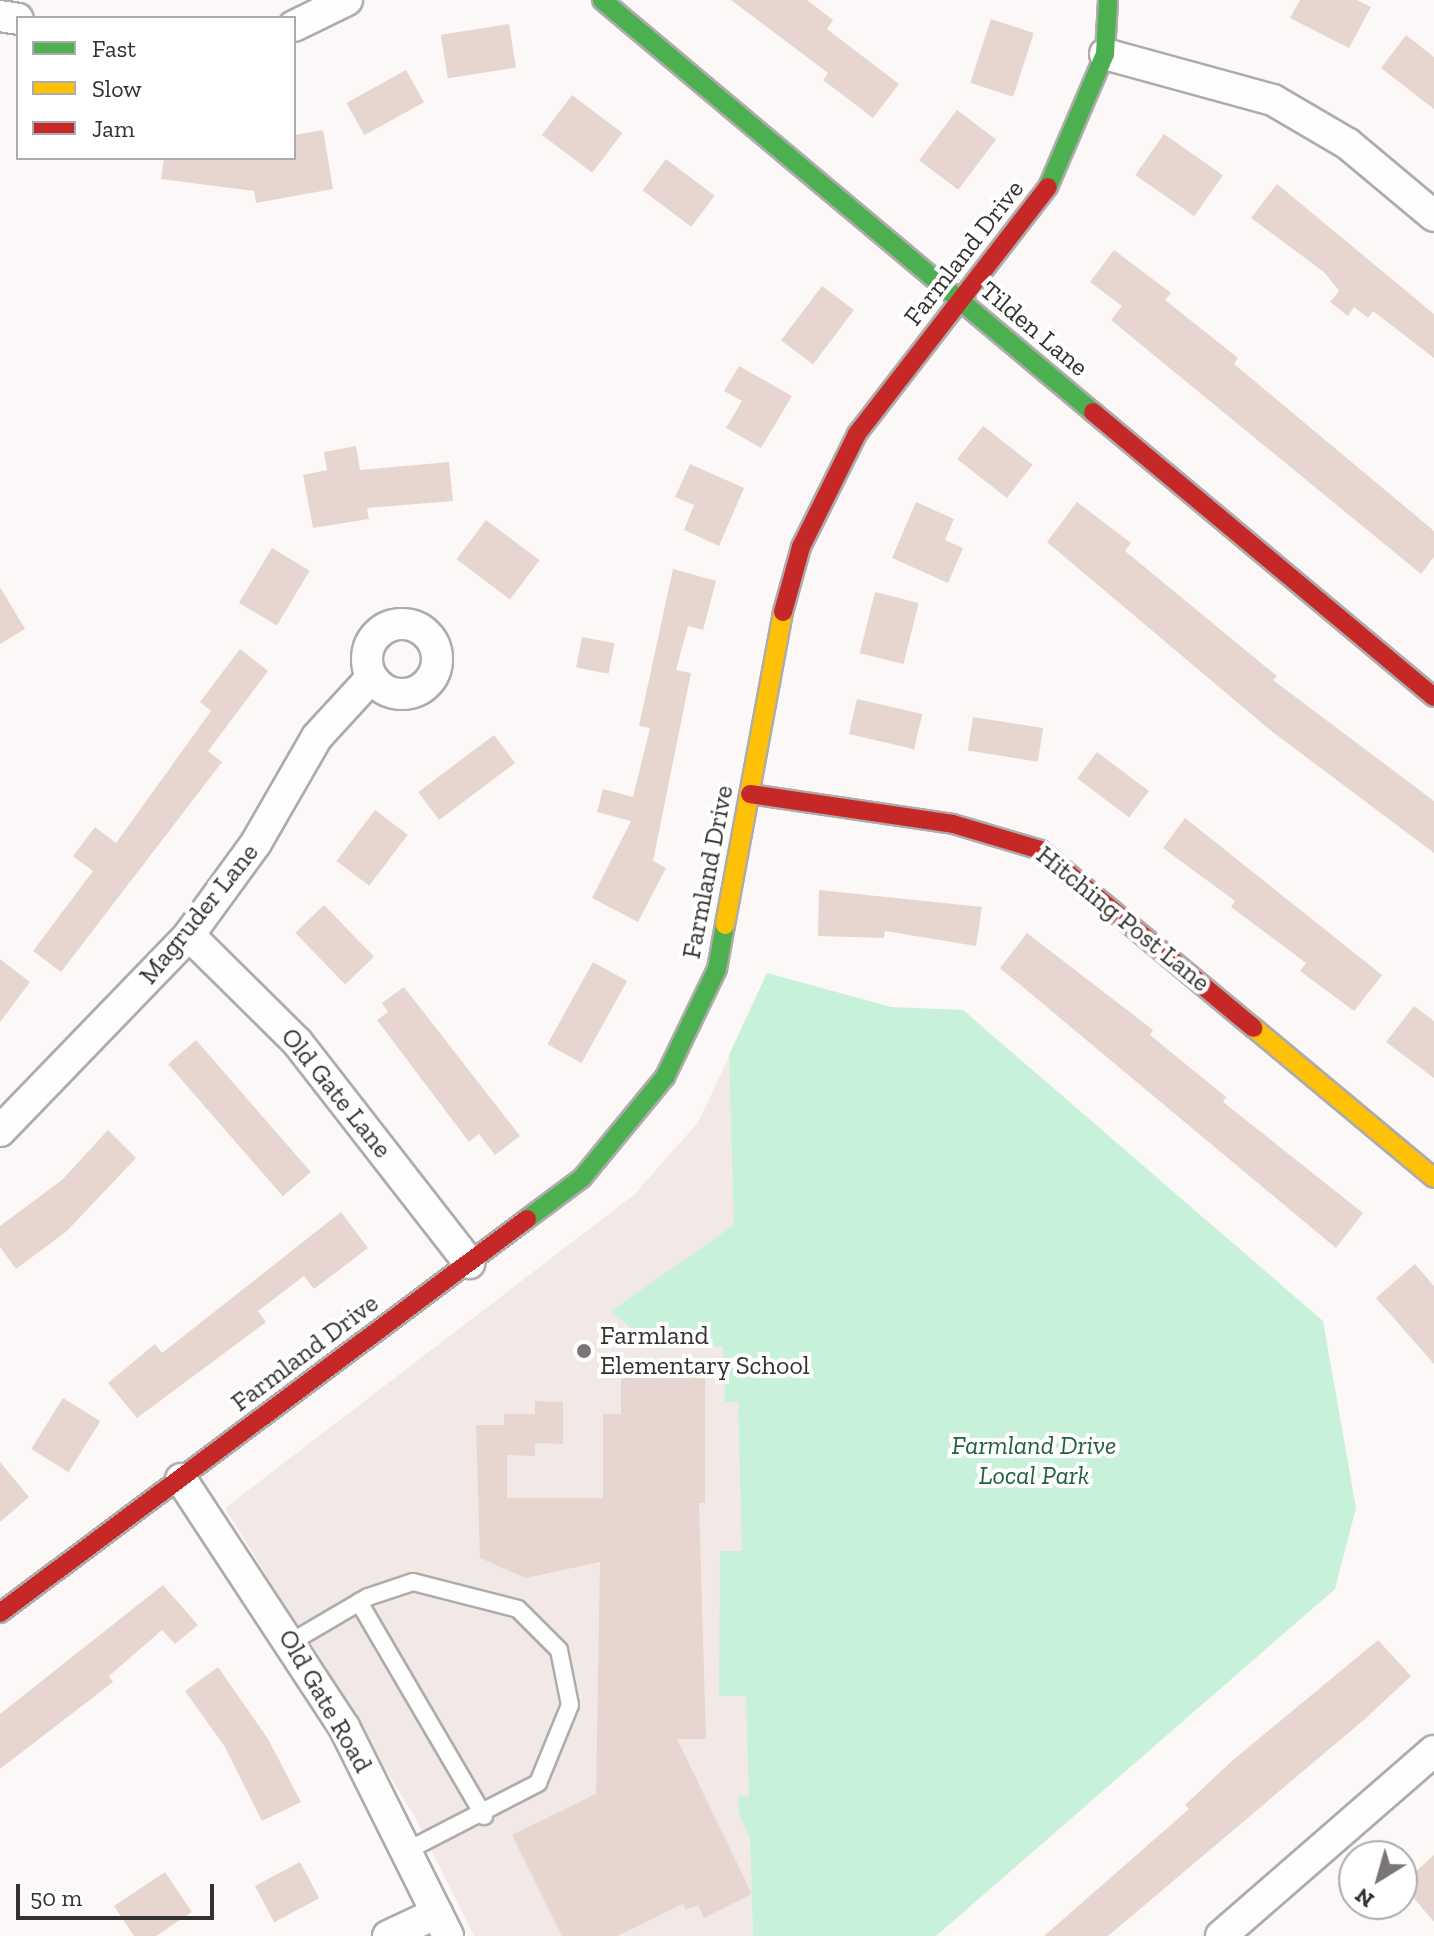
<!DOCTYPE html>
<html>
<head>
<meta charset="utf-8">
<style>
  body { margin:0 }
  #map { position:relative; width:1434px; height:1936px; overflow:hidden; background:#fbf8f7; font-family:"Zilla Slab",serif }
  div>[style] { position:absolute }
  .built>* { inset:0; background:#f2e9e6 }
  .green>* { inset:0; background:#c8f1d9 }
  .building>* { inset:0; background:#e7d6cf; transform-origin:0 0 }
  .roads { filter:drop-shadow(2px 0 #aeacab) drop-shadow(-2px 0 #aeacab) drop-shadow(0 2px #aeacab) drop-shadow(0 -2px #aeacab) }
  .lane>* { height:16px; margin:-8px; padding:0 8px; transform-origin:8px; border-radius:8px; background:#fefefe }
  .street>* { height:30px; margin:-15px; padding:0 15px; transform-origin:15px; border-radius:15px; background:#fefefe }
  .street>.ring { margin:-15px; padding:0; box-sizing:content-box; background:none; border:30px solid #fefefe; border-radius:50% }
  .fast>* { height:18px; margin:-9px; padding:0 9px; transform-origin:9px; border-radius:9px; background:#4caf50 }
  .slow>* { height:18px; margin:-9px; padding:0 9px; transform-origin:9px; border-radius:9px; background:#ffc107 }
  .jam>* { height:18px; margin:-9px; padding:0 9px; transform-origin:9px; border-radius:9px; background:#c62828 }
  .dots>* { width:22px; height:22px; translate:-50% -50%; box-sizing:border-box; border:4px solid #fff; border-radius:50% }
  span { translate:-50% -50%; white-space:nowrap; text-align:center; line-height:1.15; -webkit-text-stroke:8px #fff; paint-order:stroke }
  .street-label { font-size:26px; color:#33302f }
  .poi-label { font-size:26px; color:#33302f }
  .left { translate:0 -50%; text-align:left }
  .park-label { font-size:26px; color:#216041; font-style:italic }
  .legend { position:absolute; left:16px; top:16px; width:280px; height:144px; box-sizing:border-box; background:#fff; border:2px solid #adacac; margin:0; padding:10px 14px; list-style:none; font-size:24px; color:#33302f }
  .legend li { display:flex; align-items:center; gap:16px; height:40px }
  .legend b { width:40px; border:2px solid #adacac }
  .north { position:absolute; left:1338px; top:1840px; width:80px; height:80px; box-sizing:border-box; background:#fff; border:2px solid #adacac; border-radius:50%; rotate:217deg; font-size:22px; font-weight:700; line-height:32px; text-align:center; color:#33302f }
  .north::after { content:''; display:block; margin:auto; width:28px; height:36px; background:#797675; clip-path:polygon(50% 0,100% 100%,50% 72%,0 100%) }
  .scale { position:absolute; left:16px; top:1884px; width:198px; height:36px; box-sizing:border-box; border:4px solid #33302f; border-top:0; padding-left:10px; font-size:24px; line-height:28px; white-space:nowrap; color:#33302f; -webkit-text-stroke:6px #fff; paint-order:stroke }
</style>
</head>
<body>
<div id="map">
  <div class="built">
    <div style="clip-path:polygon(731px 1052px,753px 1936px,474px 1936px,416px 1819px,225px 1508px,635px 1194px,699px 1121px)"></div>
  </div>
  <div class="green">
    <div style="clip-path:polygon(767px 973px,891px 1007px,963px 1010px,1323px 1321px,1356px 1508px,1335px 1589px,936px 1936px,753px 1936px,750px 1839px,739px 1815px,738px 1797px,749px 1796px,746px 1696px,719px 1696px,720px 1551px,742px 1551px,738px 1402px,725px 1402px,723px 1346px,655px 1349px,611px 1311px,734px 1225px,729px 1055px)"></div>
  </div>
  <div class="building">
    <div style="clip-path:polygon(731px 0,807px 0,833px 20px,827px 29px,899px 84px,873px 118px,823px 80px,828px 73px)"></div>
    <div style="clip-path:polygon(1300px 0,1357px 0,1371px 7px,1349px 48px,1290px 18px)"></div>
    <div style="left:991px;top:19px;width:45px;height:67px;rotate:18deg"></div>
    <div style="left:509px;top:24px;width:44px;height:69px;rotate:81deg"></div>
    <div style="clip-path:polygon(1406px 35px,1434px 57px,1434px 109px,1381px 68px)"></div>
    <div style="left:406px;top:70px;width:37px;height:68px;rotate:61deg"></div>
    <div style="left:572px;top:95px;width:63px;height:50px;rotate:37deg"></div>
    <div style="left:957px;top:110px;width:49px;height:63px;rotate:37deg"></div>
    <div style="clip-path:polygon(323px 130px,333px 189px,256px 203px,254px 191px,161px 179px,164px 158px,294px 158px,294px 135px)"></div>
    <div style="left:1164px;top:134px;width:72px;height:50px;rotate:35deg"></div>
    <div style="left:666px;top:159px;width:61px;height:39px;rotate:37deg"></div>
    <div style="clip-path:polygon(1277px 184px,1434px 314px,1434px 358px,1373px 311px,1368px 318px,1354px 307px,1348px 316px,1330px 302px,1339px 291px,1324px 272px,1251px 218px)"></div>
    <div style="clip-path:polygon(1114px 250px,1171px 293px,1165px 300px,1238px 358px,1234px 364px,1434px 531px,1434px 557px,1421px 574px,1111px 320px,1122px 306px,1090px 282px)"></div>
    <div style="left:822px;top:286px;width:40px;height:68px;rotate:37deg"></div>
    <div style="clip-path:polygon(739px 366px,792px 396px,761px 448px,726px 428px,742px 401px,724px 391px)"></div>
    <div style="left:983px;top:426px;width:63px;height:42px;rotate:38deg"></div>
    <div style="clip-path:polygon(356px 446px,360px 470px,449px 462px,453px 501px,367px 508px,369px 519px,313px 528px,303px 475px,327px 470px,324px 452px)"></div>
    <div style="clip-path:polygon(690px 464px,744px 488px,719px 546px,684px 530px,694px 505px,675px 497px)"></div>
    <div style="clip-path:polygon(916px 502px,954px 519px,945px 540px,963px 548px,948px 583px,892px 558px)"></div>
    <div style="clip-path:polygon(1077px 502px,1131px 543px,1125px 551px,1277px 676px,1273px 680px,1434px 801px,1434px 853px,1270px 730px,1047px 542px)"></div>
    <div style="left:486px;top:520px;width:67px;height:49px;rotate:37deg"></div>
    <div style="left:272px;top:548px;width:44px;height:64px;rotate:31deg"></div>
    <div style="clip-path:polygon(673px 569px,716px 581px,703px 630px,688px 626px,676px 670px,691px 673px,653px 861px,666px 868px,638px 922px,592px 898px,631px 821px,597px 812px,603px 789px,633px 797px,650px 728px,639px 726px)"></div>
    <div style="clip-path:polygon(0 587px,25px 629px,0 644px)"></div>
    <div style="left:875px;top:592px;width:45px;height:63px;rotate:14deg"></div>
    <div style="left:582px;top:637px;width:33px;height:31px;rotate:11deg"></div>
    <div style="clip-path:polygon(240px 649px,268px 671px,208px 751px,222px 762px,61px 972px,33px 951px,93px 871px,73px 856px,95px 827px,116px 843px,211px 711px,200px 702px)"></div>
    <div style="left:857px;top:699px;width:67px;height:36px;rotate:13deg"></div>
    <div style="left:973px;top:717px;width:71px;height:34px;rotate:9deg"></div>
    <div style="left:494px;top:735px;width:35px;height:95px;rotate:53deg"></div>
    <div style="left:1097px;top:752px;width:65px;height:33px;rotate:37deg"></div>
    <div style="left:375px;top:810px;width:41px;height:64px;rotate:37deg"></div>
    <div style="clip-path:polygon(1185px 818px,1382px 975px,1354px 1011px,1300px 971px,1306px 963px,1231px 907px,1235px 901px,1163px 848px)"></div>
    <div style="clip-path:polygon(819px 890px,982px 907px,976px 946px,885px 931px,884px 938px,818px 936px)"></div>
    <div style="left:324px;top:905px;width:72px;height:40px;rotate:46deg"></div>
    <div style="clip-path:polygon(1027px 933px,1153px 1030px,1150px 1035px,1226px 1097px,1223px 1102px,1363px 1213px,1336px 1248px,1000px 968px)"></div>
    <div style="clip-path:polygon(0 959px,30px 982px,0 1022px)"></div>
    <div style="left:593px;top:962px;width:39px;height:94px;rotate:29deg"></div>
    <div style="clip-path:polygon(404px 987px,520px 1136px,495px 1155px,479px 1134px,469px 1142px,377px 1020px,388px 1012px,382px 1003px)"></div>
    <div style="clip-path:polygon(1414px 1006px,1434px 1021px,1434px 1078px,1386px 1042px)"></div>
    <div style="left:196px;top:1040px;width:175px;height:37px;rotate:49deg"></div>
    <div style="clip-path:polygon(108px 1130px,136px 1158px,67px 1231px,16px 1269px,0 1247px,0 1226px,62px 1180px)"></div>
    <div style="clip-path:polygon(341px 1212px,368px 1248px,314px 1289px,304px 1276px,258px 1311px,266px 1322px,137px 1418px,108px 1383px,155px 1344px,162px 1353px)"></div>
    <div style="clip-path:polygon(1415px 1264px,1434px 1286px,1434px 1364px,1376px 1298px)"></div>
    <div style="clip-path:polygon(621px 1372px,705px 1372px,705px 1503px,699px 1503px,706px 1739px,677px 1739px,752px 1894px,704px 1918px,698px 1905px,686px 1910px,683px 1904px,617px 1936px,562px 1936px,512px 1835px,596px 1794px,600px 1562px,526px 1578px,480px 1558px,476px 1425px,504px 1425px,504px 1414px,535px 1414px,535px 1401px,563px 1402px,563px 1444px,535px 1443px,535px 1456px,507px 1455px,507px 1498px,603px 1498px,603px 1414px,621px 1414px)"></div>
    <div style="left:63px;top:1398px;width:44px;height:60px;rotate:32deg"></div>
    <div style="clip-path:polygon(0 1462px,29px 1497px,0 1522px)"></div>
    <div style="clip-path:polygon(163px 1585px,198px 1625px,175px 1644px,162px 1630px,109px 1676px,113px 1682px,0 1769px,0 1714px)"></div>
    <div style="clip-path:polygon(1378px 1640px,1411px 1676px,1366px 1718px,1108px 1936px,1044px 1936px,1189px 1809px,1185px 1805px,1233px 1760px)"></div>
    <div style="clip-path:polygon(218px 1667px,268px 1739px,301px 1802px,262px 1821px,225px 1747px,185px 1691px)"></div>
    <div style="clip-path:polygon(1434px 1855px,1434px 1922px,1402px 1884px)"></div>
    <div style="left:300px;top:1862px;width:41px;height:51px;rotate:62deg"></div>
    <div style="clip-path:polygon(165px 1872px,192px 1912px,156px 1936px,134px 1936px,114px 1906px)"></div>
  </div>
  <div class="roads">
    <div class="lane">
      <div style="left:359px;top:1602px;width:248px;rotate:59.7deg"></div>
      <div style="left:293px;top:1641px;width:87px;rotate:-30.4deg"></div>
      <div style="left:368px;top:1597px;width:47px;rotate:-18.4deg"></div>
      <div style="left:413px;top:1582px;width:108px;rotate:14.4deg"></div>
      <div style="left:518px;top:1609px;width:58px;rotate:45deg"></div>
      <div style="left:559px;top:1650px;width:56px;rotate:78.7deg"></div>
      <div style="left:570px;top:1705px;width:84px;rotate:112.3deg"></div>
      <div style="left:538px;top:1783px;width:148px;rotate:152.7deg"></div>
    </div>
    <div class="street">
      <div style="left:0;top:16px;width:18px;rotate:9deg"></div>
      <div style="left:294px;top:26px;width:59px;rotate:-26.1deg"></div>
      <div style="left:1105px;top:54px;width:174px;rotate:15.3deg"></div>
      <div style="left:1273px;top:100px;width:87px;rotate:30.4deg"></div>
      <div style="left:1348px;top:144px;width:112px;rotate:39.9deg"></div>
      <div class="ring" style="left:367px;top:624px;width:40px;height:40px"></div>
      <div style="left:189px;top:935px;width:153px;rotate:44.7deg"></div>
      <div style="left:298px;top:1043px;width:279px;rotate:52.1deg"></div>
      <div style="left:0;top:1131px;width:272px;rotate:-46deg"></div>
      <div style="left:189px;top:935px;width:114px;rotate:-53.9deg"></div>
      <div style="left:256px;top:843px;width:122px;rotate:-60.1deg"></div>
      <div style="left:317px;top:737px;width:81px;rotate:-47.5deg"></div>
      <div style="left:181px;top:1479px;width:297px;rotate:56.7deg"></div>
      <div style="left:344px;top:1727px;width:233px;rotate:63.5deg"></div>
      <div style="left:388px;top:1936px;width:54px;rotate:-25.1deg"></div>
      <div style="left:1221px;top:1936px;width:282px;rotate:-41deg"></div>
    </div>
    <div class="fast">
      <div style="left:602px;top:0;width:641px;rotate:40deg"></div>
      <div style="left:1048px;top:187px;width:145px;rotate:-66.8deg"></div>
      <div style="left:1105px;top:54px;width:54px;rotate:-86.8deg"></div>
      <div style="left:527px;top:1219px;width:69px;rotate:-36.7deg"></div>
      <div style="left:582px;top:1178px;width:131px;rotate:-50.6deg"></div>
      <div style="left:665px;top:1077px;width:120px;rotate:-64.3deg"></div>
      <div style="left:717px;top:969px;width:45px;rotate:-79.7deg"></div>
    </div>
    <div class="slow">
      <div style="left:725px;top:925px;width:318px;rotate:-79.5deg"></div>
      <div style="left:1254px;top:1028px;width:234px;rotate:39.8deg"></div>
    </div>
    <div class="jam">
      <div style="left:1093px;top:412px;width:444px;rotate:39.9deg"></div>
      <div style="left:783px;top:612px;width:67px;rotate:-74.5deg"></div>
      <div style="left:801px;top:547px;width:126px;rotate:-63.6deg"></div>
      <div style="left:857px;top:434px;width:312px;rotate:-52.3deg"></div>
      <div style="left:750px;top:794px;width:205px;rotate:8.4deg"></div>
      <div style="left:953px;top:824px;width:91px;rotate:16.6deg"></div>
      <div style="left:1040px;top:850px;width:278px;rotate:39.8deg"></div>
      <div style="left:0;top:1613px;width:658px;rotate:-36.78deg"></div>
    </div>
  </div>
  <div class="dots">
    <div style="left:584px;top:1351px;background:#797675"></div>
  </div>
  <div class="street-label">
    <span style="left:964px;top:253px;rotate:-52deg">Farmland Drive</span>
    <span style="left:1034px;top:329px;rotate:40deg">Tilden Lane</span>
    <span style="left:708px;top:872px;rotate:-79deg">Farmland Drive</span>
    <span style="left:199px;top:914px;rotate:-51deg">Magruder Lane</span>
    <span style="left:1123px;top:919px;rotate:39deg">Hitching Post Lane</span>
    <span style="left:336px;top:1093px;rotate:51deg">Old Gate Lane</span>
    <span style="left:305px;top:1353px;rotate:-37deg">Farmland Drive</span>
    <span style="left:325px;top:1701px;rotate:60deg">Old Gate Road</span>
  </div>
  <div class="poi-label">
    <span class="left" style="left:600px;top:1351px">Farmland<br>Elementary School</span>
  </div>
  <div class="park-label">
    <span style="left:1034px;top:1461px">Farmland Drive<br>Local Park</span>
  </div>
  <ul class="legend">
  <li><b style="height:10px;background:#4caf50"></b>Fast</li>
  <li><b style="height:10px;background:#ffc107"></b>Slow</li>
  <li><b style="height:10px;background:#c62828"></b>Jam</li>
  </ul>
  <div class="north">N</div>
  <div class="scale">50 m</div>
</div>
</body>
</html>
